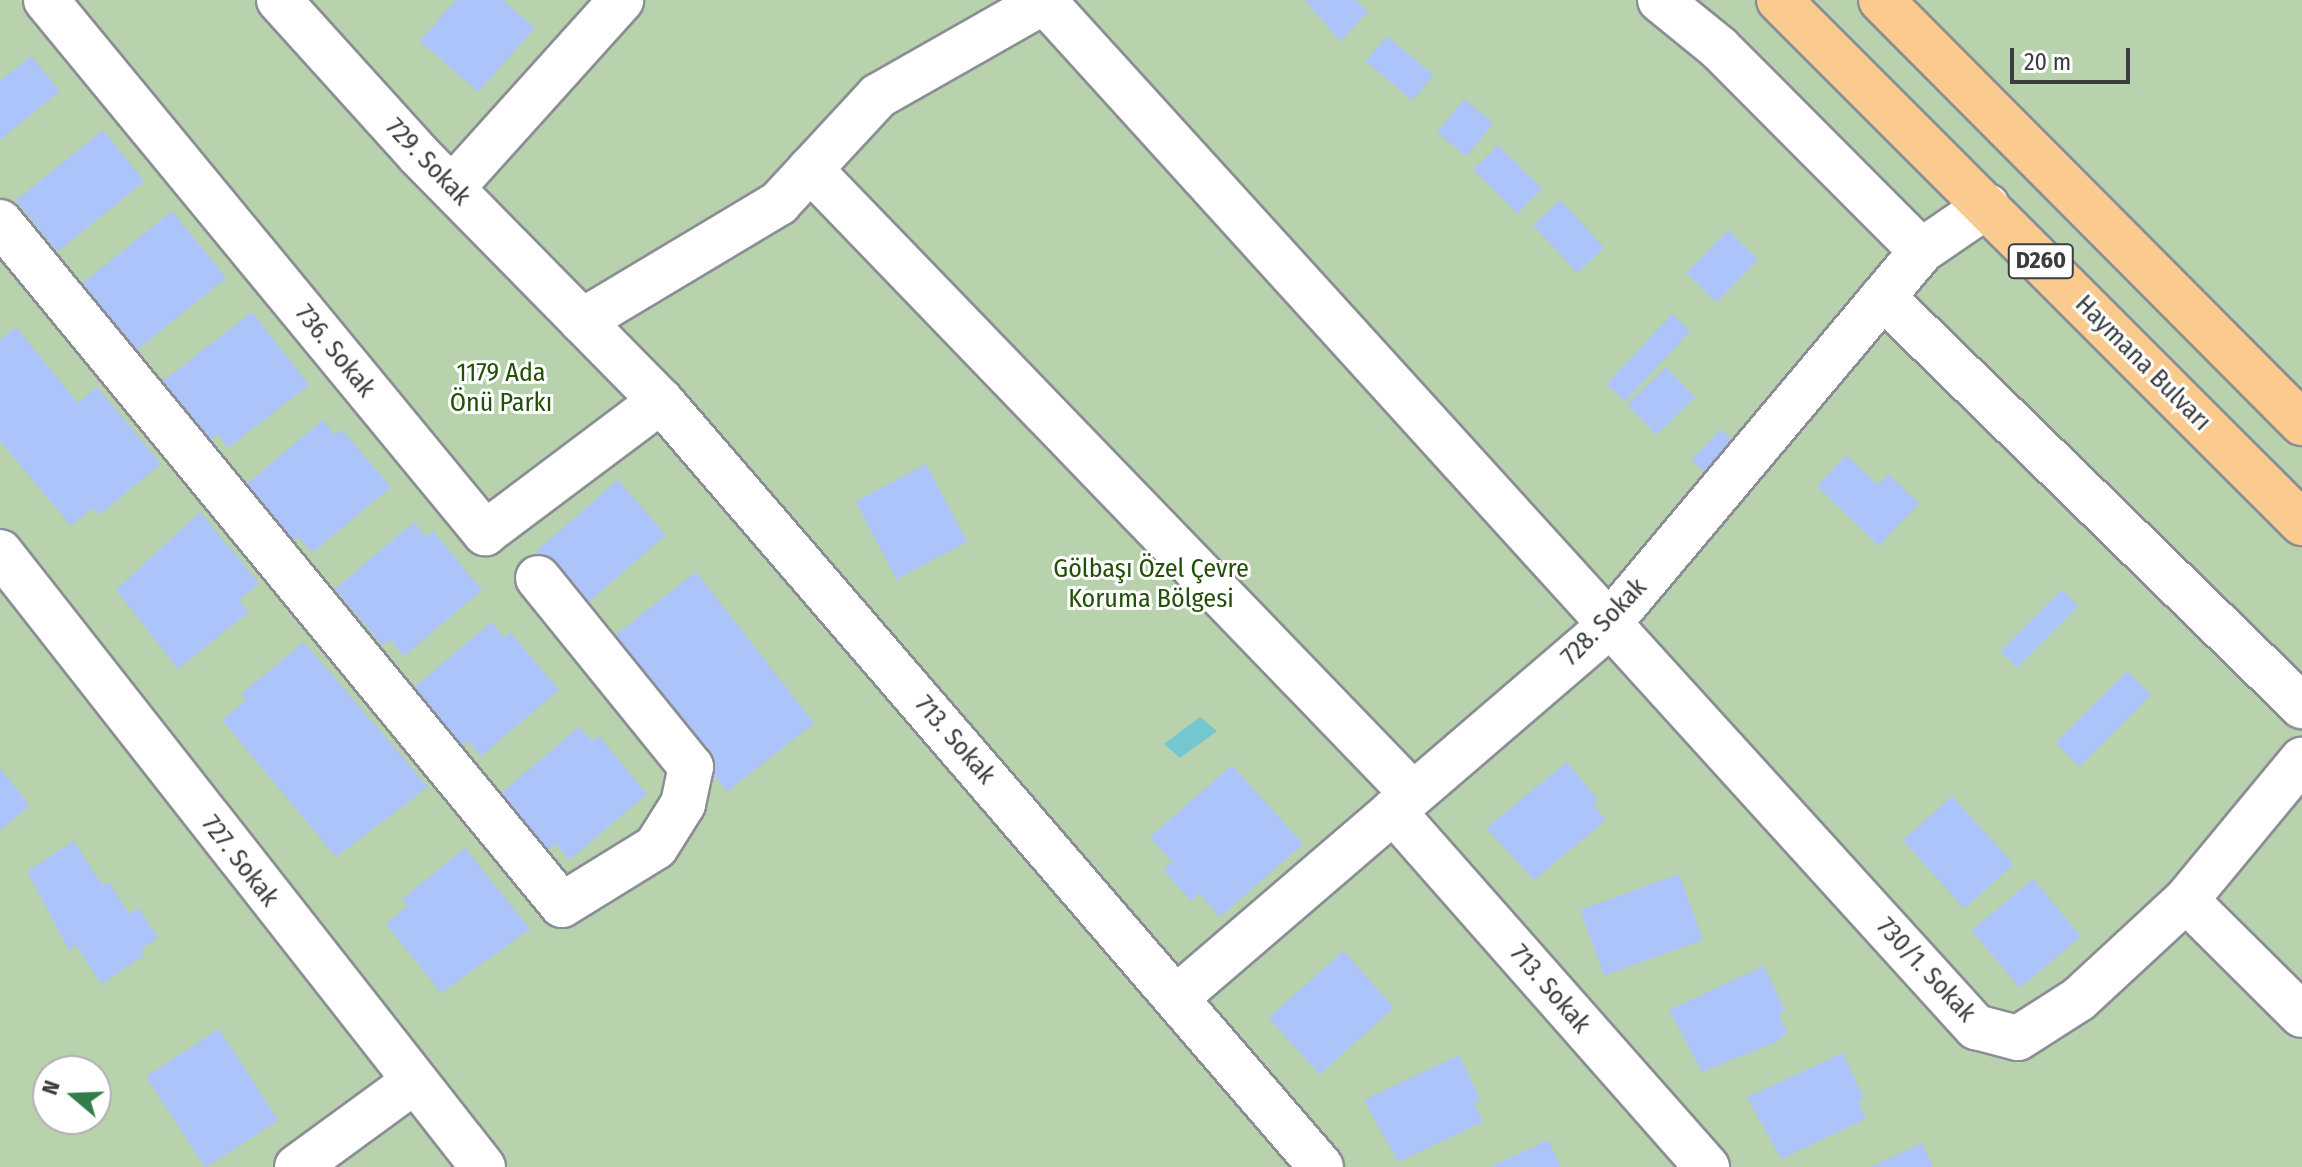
<!DOCTYPE html>
<html>
<head>
<meta charset="utf-8">
<style>
  body { margin:0 }
  #map { position:relative; width:2302px; height:1167px; overflow:hidden; background:#e7eaf1; font-family:"Fira Sans Condensed",sans-serif }
  div>[style] { position:absolute }
  .green>* { inset:0; background:#b7d2ad }
  .water>* { inset:0; background:#74c7cf }
  .building>* { inset:0; background:#adc4fb; transform-origin:0 0 }
  .roads { filter:drop-shadow(2px 0 #8b8e94) drop-shadow(-2px 0 #8b8e94) drop-shadow(0 2px #8b8e94) drop-shadow(0 -2px #8b8e94) }
  .minor>* { height:44px; margin:-22px; padding:0 22px; transform-origin:22px; border-radius:22px; background:#fff }
  .highway>* { height:44px; margin:-22px; padding:0 22px; transform-origin:22px; border-radius:22px; background:#faca8e }
  span { translate:-50% -50%; white-space:nowrap; text-align:center; line-height:1.15; -webkit-text-stroke:6px #fff; paint-order:stroke }
  .shield-label span { padding:2px 6px; background:#fff; border:2px solid; border-radius:6px; -webkit-text-stroke-width:0 }
  .shield-label { font-size:24px; color:#3b3c3f; font-weight:700 }
  .street-label { font-size:26px; color:#3b3c3f }
  .park-label { font-size:26px; color:#215009 }
  .north { position:absolute; left:32px; top:1055px; width:80px; height:80px; box-sizing:border-box; background:#fff; border:2px solid #b1b1b2; border-radius:50%; rotate:289deg; font-size:22px; font-weight:700; line-height:32px; text-align:center; color:#3b3c3f }
  .north::after { content:''; display:block; margin:auto; width:28px; height:36px; background:#337d4a; clip-path:polygon(50% 0,100% 100%,50% 72%,0 100%) }
  .scale { position:absolute; left:2010px; top:48px; width:120px; height:36px; box-sizing:border-box; border:4px solid #3b3c3f; border-top:0; padding-left:10px; font-size:24px; line-height:28px; white-space:nowrap; color:#3b3c3f; -webkit-text-stroke:6px #fff; paint-order:stroke }
</style>
</head>
<body>
<div id="map">
  <div class="green">
    <div style="clip-path:polygon(evenodd,0 0,2302px 0,2302px 1167px,0 1167px,0 0,48px 1071px,96px 1071px,96px 1119px,48px 1119px,48px 1071px)"></div>
  </div>
  <div class="water">
    <div style="clip-path:polygon(1200px 717px,1217px 731px,1180px 758px,1164px 744px)"></div>
  </div>
  <div class="building">
    <div style="clip-path:polygon(456px 0,503px 0,535px 28px,478px 92px,420px 41px)"></div>
    <div style="clip-path:polygon(1305px 0,1356px 0,1368px 12px,1340px 41px)"></div>
    <div style="left:1387px;top:36px;width:61px;height:33px;rotate:40deg"></div>
    <div style="clip-path:polygon(31px 56px,60px 91px,0 140px,0 81px)"></div>
    <div style="left:1464px;top:99px;width:38px;height:43px;rotate:39deg"></div>
    <div style="left:103px;top:130px;width:66px;height:112px;rotate:51deg"></div>
    <div style="left:1498px;top:145px;width:62px;height:35px;rotate:45deg"></div>
    <div style="left:1560px;top:200px;width:65px;height:37px;rotate:47deg"></div>
    <div style="left:172px;top:211px;width:86px;height:115px;rotate:51deg"></div>
    <div style="left:1728px;top:230px;width:42px;height:60px;rotate:44deg"></div>
    <div style="clip-path:polygon(252px 312px,309px 385px,228px 448px,218px 434px,205px 445px,158px 385px)"></div>
    <div style="left:1672px;top:314px;width:25px;height:96px;rotate:43deg"></div>
    <div style="clip-path:polygon(16px 327px,78px 403px,97px 387px,161px 464px,99px 515px,93px 508px,71px 526px,0 441px,0 340px)"></div>
    <div style="left:1666px;top:367px;width:42px;height:54px;rotate:46deg"></div>
    <div style="clip-path:polygon(323px 420px,335px 435px,341px 429px,391px 487px,312px 553px,298px 537px,291px 544px,243px 487px)"></div>
    <div style="left:1721px;top:429px;width:23px;height:43px;rotate:43deg"></div>
    <div style="clip-path:polygon(1846px 455px,1878px 485px,1888px 474px,1919px 503px,1879px 546px,1817px 486px)"></div>
    <div style="left:926px;top:464px;width:88px;height:80px;rotate:62deg"></div>
    <div style="left:618px;top:480px;width:73px;height:109px;rotate:49deg"></div>
    <div style="clip-path:polygon(200px 512px,259px 583px,239px 601px,249px 612px,178px 669px,116px 590px)"></div>
    <div style="clip-path:polygon(414px 522px,426px 537px,433px 531px,482px 590px,404px 656px,390px 640px,383px 646px,335px 589px)"></div>
    <div style="left:696px;top:572px;width:192px;height:111px;rotate:52deg"></div>
    <div style="left:2062px;top:590px;width:23px;height:87px;rotate:45deg"></div>
    <div style="clip-path:polygon(492px 622px,504px 638px,510px 632px,559px 690px,481px 756px,468px 741px,460px 747px,412px 689px)"></div>
    <div style="clip-path:polygon(304px 642px,428px 787px,336px 857px,222px 720px,246px 700px,241px 694px)"></div>
    <div style="left:2127px;top:671px;width:34px;height:101px;rotate:45deg"></div>
    <div style="clip-path:polygon(579px 727px,592px 741px,599px 736px,647px 794px,569px 860px,556px 844px,548px 850px,500px 794px)"></div>
    <div style="clip-path:polygon(1567px 762px,1598px 800px,1593px 805px,1606px 820px,1534px 880px,1486px 828px)"></div>
    <div style="clip-path:polygon(1232px 765px,1303px 844px,1220px 917px,1199px 893px,1191px 901px,1163px 870px,1172px 862px,1150px 837px)"></div>
    <div style="clip-path:polygon(0 768px,30px 806px,0 830px)"></div>
    <div style="left:1952px;top:796px;width:92px;height:66px;rotate:48deg"></div>
    <div style="clip-path:polygon(74px 841px,102px 885px,109px 882px,129px 914px,139px 908px,158px 938px,141px 949px,145px 955px,101px 984px,76px 945px,69px 950px,27px 871px)"></div>
    <div style="clip-path:polygon(465px 848px,530px 929px,441px 993px,386px 924px,408px 906px,402px 899px)"></div>
    <div style="left:1679px;top:874px;width:70px;height:105px;rotate:70deg"></div>
    <div style="left:2033px;top:879px;width:75px;height:80px;rotate:50deg"></div>
    <div style="left:1343px;top:951px;width:76px;height:100px;rotate:48deg"></div>
    <div style="clip-path:polygon(1764px 966px,1785px 1011px,1779px 1014px,1787px 1032px,1776px 1042px,1702px 1072px,1669px 1010px)"></div>
    <div style="left:219px;top:1029px;width:109px;height:87px;rotate:57deg"></div>
    <div style="clip-path:polygon(1843px 1053px,1864px 1098px,1858px 1101px,1866px 1119px,1781px 1159px,1747px 1097px)"></div>
    <div style="clip-path:polygon(1459px 1055px,1481px 1101px,1474px 1103px,1483px 1122px,1398px 1162px,1364px 1100px)"></div>
    <div style="clip-path:polygon(1548px 1140px,1561px 1167px,1490px 1167px)"></div>
    <div style="clip-path:polygon(1922px 1143px,1933px 1167px,1871px 1167px)"></div>
  </div>
  <div class="roads">
    <div class="minor">
      <div style="left:46px;top:0;width:691px;rotate:50.52deg"></div>
      <div style="left:485px;top:533px;width:220px;rotate:-36.9deg"></div>
      <div style="left:279px;top:0;width:207px;rotate:47.9deg"></div>
      <div style="left:418px;top:154px;width:346px;rotate:45.5deg"></div>
      <div style="left:661px;top:401px;width:1011px;rotate:49.25deg"></div>
      <div style="left:1043px;top:0;width:1388px;rotate:47.75deg"></div>
      <div style="left:1976px;top:1027px;width:43px;rotate:14.7deg"></div>
      <div style="left:2018px;top:1038px;width:72px;rotate:-32.6deg"></div>
      <div style="left:2079px;top:999px;width:146px;rotate:-42.8deg"></div>
      <div style="left:2186px;top:900px;width:182px;rotate:-50.4deg"></div>
      <div style="left:1660px;top:0;width:76px;rotate:39.1deg"></div>
      <div style="left:1719px;top:48px;width:286px;rotate:45.1deg"></div>
      <div style="left:810px;top:169px;width:868px;rotate:46.03deg"></div>
      <div style="left:452px;top:188px;width:253px;rotate:-48deg"></div>
      <div style="left:0;top:222px;width:884px;rotate:50.55deg"></div>
      <div style="left:562px;top:905px;width:110px;rotate:-31.7deg"></div>
      <div style="left:656px;top:847px;width:51px;rotate:-57.9deg"></div>
      <div style="left:683px;top:804px;width:38px;rotate:-78deg"></div>
      <div style="left:691px;top:767px;width:243px;rotate:-129deg"></div>
      <div style="left:1883px;top:297px;width:586px;rotate:44.31deg"></div>
      <div style="left:582px;top:321px;width:230px;rotate:-30.9deg"></div>
      <div style="left:779px;top:203px;width:146px;rotate:-47.2deg"></div>
      <div style="left:878px;top:96px;width:194px;rotate:-29.6deg"></div>
      <div style="left:0;top:552px;width:782px;rotate:51.86deg"></div>
      <div style="left:1393px;top:811px;width:475px;rotate:48.6deg"></div>
      <div style="left:2186px;top:900px;width:163px;rotate:44.8deg"></div>
      <div style="left:1177px;top:997px;width:559px;rotate:-40.65deg"></div>
      <div style="left:1601px;top:633px;width:498px;rotate:-50deg"></div>
      <div style="left:1921px;top:251px;width:80px;rotate:-34.3deg"></div>
      <div style="left:297px;top:1167px;width:142px;rotate:-36.1deg"></div>
    </div>
    <div class="highway">
      <div style="left:1779px;top:0;width:740px;rotate:45deg"></div>
      <div style="left:1881px;top:0;width:597px;rotate:45.14deg"></div>
    </div>
  </div>
  <div class="shield-label">
    <span style="left:2041px;top:261px">D260</span>
  </div>
  <div class="street-label">
    <span style="left:428px;top:162px;rotate:46deg">729. Sokak</span>
    <span style="left:335px;top:351px;rotate:51deg">736. Sokak</span>
    <span style="left:2143px;top:363px;rotate:45deg">Haymana Bulvarı</span>
    <span style="left:1604px;top:622px;rotate:-46deg">728. Sokak</span>
    <span style="left:955px;top:740px;rotate:49deg">713. Sokak</span>
    <span style="left:240px;top:861px;rotate:52deg">727. Sokak</span>
    <span style="left:1926px;top:970px;rotate:47deg">730/1. Sokak</span>
    <span style="left:1550px;top:989px;rotate:49deg">713. Sokak</span>
  </div>
  <div class="park-label">
    <span style="left:501px;top:388px">1179 Ada<br>Önü Parkı</span>
    <span style="left:1151px;top:584px">Gölbaşı Özel Çevre<br>Koruma Bölgesi</span>
  </div>
  <div class="north">N</div>
  <div class="scale">20 m</div>
</div>
</body>
</html>
